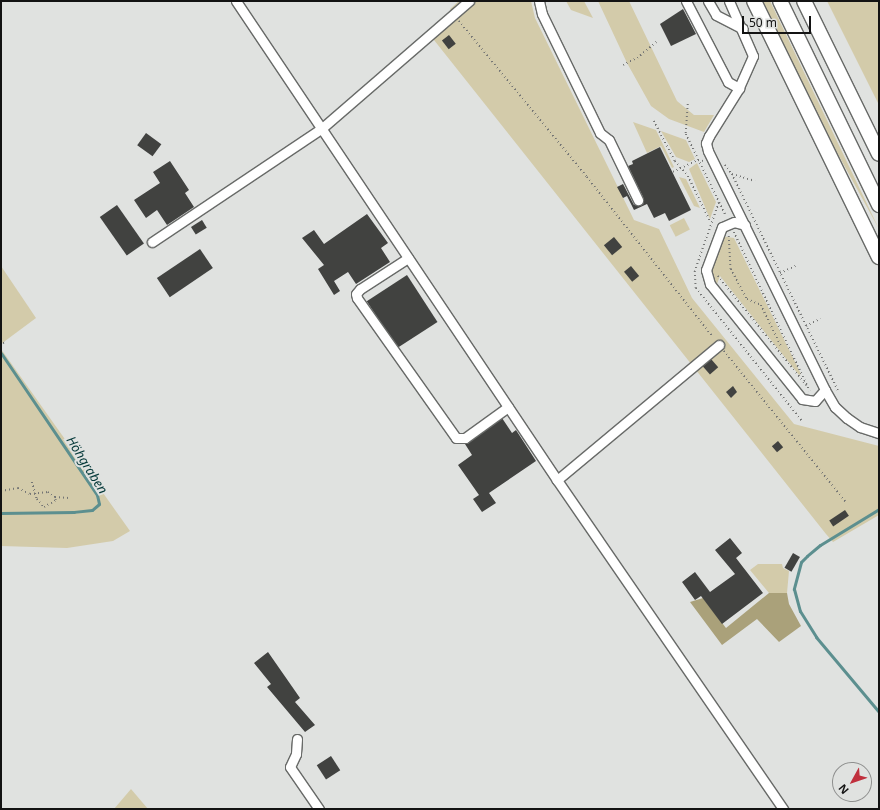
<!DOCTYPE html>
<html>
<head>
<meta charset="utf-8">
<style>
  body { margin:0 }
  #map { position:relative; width:880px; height:810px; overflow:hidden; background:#e0e2e0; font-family:"Noto Sans",sans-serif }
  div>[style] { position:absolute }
  .green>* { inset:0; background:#d3cbaa; transform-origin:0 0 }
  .forest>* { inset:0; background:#aaa17a }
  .stream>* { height:3px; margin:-1.5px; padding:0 1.5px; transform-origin:1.5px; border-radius:1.5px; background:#5c8f8f }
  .building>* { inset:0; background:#414240; transform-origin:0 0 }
  .path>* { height:1.5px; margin-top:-0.75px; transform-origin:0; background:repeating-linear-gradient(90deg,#747574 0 1px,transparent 0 4px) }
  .roads { filter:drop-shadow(1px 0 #686a68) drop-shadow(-1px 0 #686a68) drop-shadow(0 1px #686a68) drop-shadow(0 -1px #686a68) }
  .minor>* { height:9px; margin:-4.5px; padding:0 4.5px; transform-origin:4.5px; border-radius:4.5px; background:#fff }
  .highway>* { height:14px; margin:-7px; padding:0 7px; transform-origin:7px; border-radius:7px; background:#fff }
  span { translate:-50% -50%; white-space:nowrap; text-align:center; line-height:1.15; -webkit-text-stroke:4px #e0e2e0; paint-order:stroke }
  .water-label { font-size:13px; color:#053939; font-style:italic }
  .frame { position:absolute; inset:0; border:2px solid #131313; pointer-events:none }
  .north { position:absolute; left:832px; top:762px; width:40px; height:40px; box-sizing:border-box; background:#e0e2e0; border:1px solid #8e8f8e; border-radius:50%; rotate:230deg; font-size:11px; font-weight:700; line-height:16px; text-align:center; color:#131313 }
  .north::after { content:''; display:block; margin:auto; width:14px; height:18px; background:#c0303d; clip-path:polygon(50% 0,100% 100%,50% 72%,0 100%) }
  .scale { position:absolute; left:742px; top:16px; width:69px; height:18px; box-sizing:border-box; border:2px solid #131313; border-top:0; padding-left:5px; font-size:12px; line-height:14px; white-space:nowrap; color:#131313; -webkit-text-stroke:3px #e0e2e0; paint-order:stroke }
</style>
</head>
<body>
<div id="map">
  <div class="green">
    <div style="clip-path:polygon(459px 1px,531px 1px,535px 18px,634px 220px,659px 229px,692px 298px,794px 424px,879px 446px,879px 515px,833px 542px,826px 534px,430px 35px,453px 14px,450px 9px)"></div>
    <div style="clip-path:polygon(566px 1px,584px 1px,593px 18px,571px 10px)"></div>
    <div style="clip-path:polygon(598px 1px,629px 1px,677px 101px,694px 115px,714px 115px,704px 132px,669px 119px,651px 106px,627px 63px)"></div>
    <div style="clip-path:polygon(762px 1px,770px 1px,879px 229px,834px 147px)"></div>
    <div style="clip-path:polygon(827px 1px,879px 1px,879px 105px)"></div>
    <div style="clip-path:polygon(633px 122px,656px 130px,674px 167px,672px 168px,661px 146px,647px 153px)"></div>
    <div style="clip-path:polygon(661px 131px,686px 140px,695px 159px,689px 162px,676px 157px)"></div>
    <div style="clip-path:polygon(697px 163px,716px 202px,710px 219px,689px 169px)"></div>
    <div style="clip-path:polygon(679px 177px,686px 179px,700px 208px,694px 206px)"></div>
    <div style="left:684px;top:218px;width:13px;height:16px;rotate:63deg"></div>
    <div style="clip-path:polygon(721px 236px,734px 238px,801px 374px,799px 375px,720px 276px,715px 289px,711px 273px)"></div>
    <div style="clip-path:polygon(1px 266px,36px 318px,1px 344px)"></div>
    <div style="clip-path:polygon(1px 349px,130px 531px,113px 541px,67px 548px,1px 546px)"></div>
    <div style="clip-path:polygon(758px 564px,782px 564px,783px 568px,789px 571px,787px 593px,769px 593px,750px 570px)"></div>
    <div style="clip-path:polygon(131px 789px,148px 809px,114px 809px)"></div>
  </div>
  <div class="forest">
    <div style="clip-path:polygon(769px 593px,787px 593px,789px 604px,801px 626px,779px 642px,757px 619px,722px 645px,690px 602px,703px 598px,726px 628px)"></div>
  </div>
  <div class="stream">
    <div style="left:1px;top:353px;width:171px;rotate:55.9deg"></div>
    <div style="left:97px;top:495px;width:9px;rotate:77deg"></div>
    <div style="left:99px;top:504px;width:9px;rotate:139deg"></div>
    <div style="left:92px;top:510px;width:18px;rotate:174deg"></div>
    <div style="left:74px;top:512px;width:73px;rotate:179.2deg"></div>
    <div style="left:879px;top:509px;width:69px;rotate:148.6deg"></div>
    <div style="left:820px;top:545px;width:17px;rotate:140deg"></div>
    <div style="left:807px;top:556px;width:8px;rotate:135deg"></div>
    <div style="left:801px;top:562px;width:28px;rotate:105deg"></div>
    <div style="left:794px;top:589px;width:23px;rotate:75deg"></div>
    <div style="left:800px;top:611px;width:31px;rotate:58deg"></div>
    <div style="left:816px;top:637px;width:98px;rotate:50deg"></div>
  </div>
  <div class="building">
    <div style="clip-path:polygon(683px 9px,696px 34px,671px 46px,660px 24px)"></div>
    <div style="left:449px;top:35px;width:11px;height:9px;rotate:52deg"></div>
    <div style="left:146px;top:133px;width:19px;height:15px;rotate:36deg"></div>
    <div style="clip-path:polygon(660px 147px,691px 210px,669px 221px,665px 213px,654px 218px,647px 204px,634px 210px,627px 196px,623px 198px,617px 187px,623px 184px,634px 205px,643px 204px,643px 197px,628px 166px,633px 164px,632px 161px)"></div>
    <div style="clip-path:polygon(170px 161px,189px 190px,185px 193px,194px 207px,167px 225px,157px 210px,146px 218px,134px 200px,160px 183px,153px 172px)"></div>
    <div style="left:117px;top:205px;width:47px;height:21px;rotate:55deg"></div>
    <div style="clip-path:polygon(367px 214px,388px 243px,381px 248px,390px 262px,356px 284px,348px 272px,334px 281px,340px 291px,334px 295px,318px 269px,324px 265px,302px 238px,314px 230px,324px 244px)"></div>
    <div style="left:202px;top:220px;width:9px;height:13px;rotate:58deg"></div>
    <div style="left:614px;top:237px;width:13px;height:13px;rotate:51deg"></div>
    <div style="left:200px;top:249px;width:23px;height:52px;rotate:56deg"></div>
    <div style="left:631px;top:266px;width:13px;height:9px;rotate:51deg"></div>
    <div style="left:407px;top:275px;width:56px;height:48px;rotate:57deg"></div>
    <div style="left:711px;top:359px;width:11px;height:11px;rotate:49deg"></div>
    <div style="clip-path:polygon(733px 386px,737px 392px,731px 398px,726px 392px)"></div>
    <div style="clip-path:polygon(502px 418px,512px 433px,516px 430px,536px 461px,489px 493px,496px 503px,482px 512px,473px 499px,479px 495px,458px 465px,472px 455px,465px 444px)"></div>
    <div style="left:778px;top:441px;width:8px;height:8px;rotate:50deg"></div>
    <div style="left:845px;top:510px;width:7px;height:19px;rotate:56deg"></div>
    <div style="clip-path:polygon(730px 538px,742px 553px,736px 558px,763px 593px,722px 624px,701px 596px,695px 600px,682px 582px,695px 572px,710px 592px,735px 574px,715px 550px)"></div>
    <div style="left:793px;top:553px;width:8px;height:17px;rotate:30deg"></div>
    <div style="clip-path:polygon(268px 652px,300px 698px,295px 702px,315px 725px,305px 732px,267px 687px,271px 684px,254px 663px)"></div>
    <div style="left:331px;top:756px;width:17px;height:17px;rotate:57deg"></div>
  </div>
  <div class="path">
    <div style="left:459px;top:21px;width:202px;rotate:50.6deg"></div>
    <div style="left:587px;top:177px;width:204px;rotate:51.8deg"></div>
    <div style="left:623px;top:65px;width:16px;rotate:-27deg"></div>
    <div style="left:637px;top:58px;width:25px;rotate:-40deg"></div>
    <div style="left:688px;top:104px;width:30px;rotate:94deg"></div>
    <div style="left:686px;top:134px;width:91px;rotate:64deg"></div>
    <div style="left:654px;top:121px;width:45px;rotate:62.3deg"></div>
    <div style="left:675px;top:161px;width:20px;rotate:49deg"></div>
    <div style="left:688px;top:176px;width:52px;rotate:63.9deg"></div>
    <div style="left:725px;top:165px;width:11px;rotate:52deg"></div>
    <div style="left:732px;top:174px;width:24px;rotate:17deg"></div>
    <div style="left:673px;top:172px;width:28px;rotate:-26deg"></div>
    <div style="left:698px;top:160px;width:5px;rotate:11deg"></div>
    <div style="left:732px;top:174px;width:241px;rotate:63.9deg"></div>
    <div style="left:719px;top:203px;width:72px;rotate:109.4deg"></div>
    <div style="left:695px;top:271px;width:17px;rotate:87deg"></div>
    <div style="left:696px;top:288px;width:170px;rotate:51.4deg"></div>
    <div style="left:734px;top:232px;width:176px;rotate:64.5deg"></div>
    <div style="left:729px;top:236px;width:33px;rotate:87deg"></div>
    <div style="left:731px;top:269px;width:34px;rotate:62deg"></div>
    <div style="left:747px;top:299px;width:15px;rotate:23deg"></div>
    <div style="left:761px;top:305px;width:46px;rotate:64deg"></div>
    <div style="left:780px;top:273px;width:17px;rotate:-25deg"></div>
    <div style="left:718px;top:276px;width:141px;rotate:51deg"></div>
    <div style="left:806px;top:326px;width:16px;rotate:-27deg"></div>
    <div style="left:1px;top:339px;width:5px;rotate:53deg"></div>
    <div style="left:4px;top:343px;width:4px;rotate:146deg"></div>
    <div style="left:724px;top:351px;width:194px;rotate:51.1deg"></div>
    <div style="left:32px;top:482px;width:18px;rotate:74deg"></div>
    <div style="left:37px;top:499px;width:11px;rotate:49deg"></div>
    <div style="left:44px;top:507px;width:14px;rotate:-30deg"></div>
    <div style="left:56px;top:500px;width:3px;rotate:-108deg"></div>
    <div style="left:1px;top:491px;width:17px;rotate:-10deg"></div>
    <div style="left:18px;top:488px;width:13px;rotate:27deg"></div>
    <div style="left:30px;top:494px;width:18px;rotate:-6deg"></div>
    <div style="left:48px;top:492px;width:9px;rotate:36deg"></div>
    <div style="left:55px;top:497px;width:14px;rotate:4deg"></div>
  </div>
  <div class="roads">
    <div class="minor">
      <div style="left:236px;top:1px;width:577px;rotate:56.17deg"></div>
      <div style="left:557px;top:480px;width:399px;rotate:55.5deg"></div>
      <div style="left:539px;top:1px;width:13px;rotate:77deg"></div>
      <div style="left:542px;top:14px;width:132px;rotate:64deg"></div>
      <div style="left:600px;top:133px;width:11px;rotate:38deg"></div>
      <div style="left:609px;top:140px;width:67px;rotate:64.2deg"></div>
      <div style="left:686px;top:1px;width:91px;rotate:62.6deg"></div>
      <div style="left:728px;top:82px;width:13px;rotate:29deg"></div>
      <div style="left:708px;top:1px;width:16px;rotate:60deg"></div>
      <div style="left:716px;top:15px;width:30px;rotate:27deg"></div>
      <div style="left:729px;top:1px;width:60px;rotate:66.4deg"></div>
      <div style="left:753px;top:56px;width:35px;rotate:114deg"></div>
      <div style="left:739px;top:88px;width:57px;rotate:122deg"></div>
      <div style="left:709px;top:136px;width:8px;rotate:113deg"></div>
      <div style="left:706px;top:143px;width:8px;rotate:76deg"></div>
      <div style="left:708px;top:151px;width:266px;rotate:63.9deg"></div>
      <div style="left:825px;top:390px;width:20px;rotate:60deg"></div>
      <div style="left:835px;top:407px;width:16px;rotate:43deg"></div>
      <div style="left:847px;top:418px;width:16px;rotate:35deg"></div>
      <div style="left:860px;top:427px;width:20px;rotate:18deg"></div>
      <div style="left:745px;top:225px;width:11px;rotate:-165deg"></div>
      <div style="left:734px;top:222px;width:13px;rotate:157deg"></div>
      <div style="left:722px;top:227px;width:46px;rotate:110.4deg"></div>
      <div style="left:706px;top:270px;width:15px;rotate:74deg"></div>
      <div style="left:710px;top:284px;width:147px;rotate:51.3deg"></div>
      <div style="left:802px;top:399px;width:13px;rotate:9deg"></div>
      <div style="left:815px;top:401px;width:15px;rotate:-48deg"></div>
      <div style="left:152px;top:242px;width:203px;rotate:-33.8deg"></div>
      <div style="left:321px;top:129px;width:196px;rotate:-40.9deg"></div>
      <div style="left:408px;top:258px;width:57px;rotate:147.1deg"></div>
      <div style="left:360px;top:289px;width:6px;rotate:129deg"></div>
      <div style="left:356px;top:294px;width:4px;rotate:76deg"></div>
      <div style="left:357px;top:298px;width:171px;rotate:54.7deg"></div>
      <div style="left:456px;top:438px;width:9px"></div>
      <div style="left:465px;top:438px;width:53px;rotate:-35.8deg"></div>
      <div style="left:557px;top:480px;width:211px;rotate:-39.8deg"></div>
      <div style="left:297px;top:739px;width:15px;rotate:94deg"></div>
      <div style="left:296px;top:754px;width:14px;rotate:115deg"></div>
      <div style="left:290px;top:767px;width:51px;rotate:55.4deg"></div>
    </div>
    <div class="highway">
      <div style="left:754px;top:1px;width:285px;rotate:64deg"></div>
      <div style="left:780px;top:1px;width:227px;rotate:64.1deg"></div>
      <div style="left:804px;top:1px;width:170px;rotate:63.9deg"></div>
    </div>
  </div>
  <div class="water-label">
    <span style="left:87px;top:465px;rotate:58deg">Höhgraben</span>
  </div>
  <div class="frame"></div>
  <div class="north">N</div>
  <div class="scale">50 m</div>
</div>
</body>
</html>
